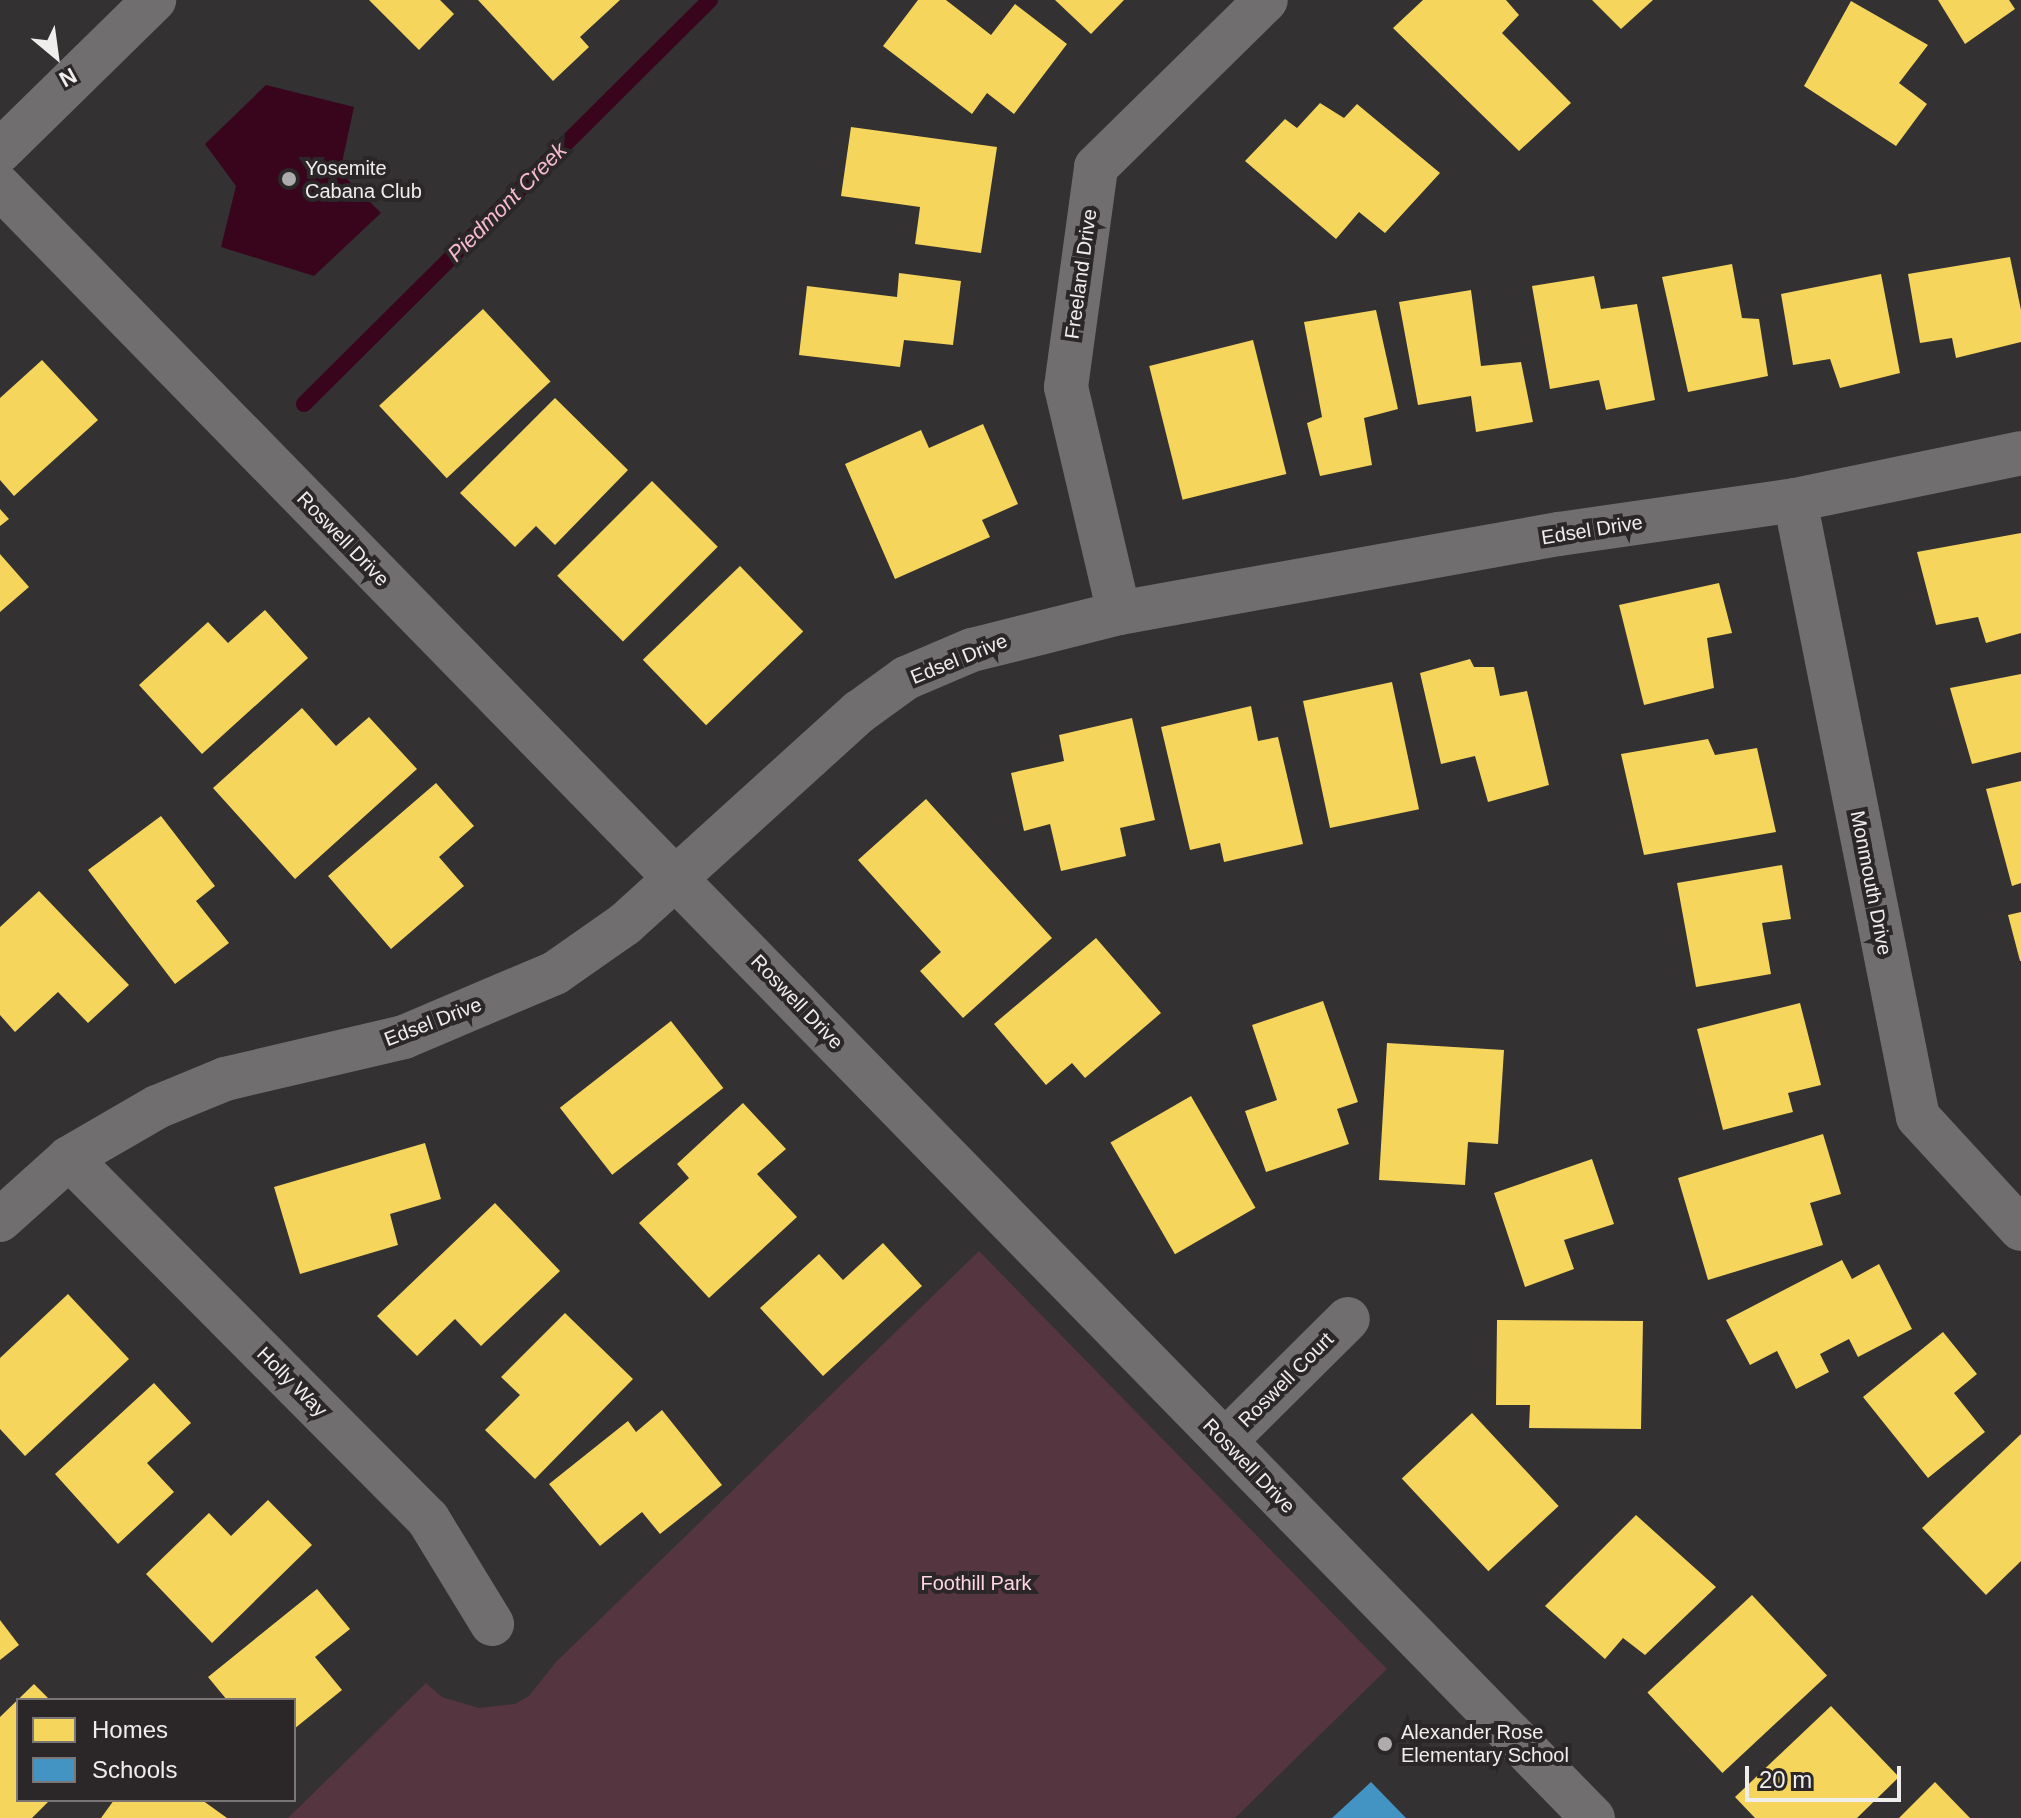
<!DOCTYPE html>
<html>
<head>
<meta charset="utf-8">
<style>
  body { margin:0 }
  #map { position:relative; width:2021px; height:1818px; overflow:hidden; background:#343132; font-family:Helvetica,sans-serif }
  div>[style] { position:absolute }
  .green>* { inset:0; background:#543540 }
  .water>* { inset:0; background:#38051d }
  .homes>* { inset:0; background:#f6d55c; transform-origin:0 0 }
  .schools>* { inset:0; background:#4393c3 }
  .stream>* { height:16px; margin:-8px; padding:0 8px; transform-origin:8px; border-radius:8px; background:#38051d }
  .minor>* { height:44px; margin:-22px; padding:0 22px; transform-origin:22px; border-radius:22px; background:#706e6f }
  .dots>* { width:22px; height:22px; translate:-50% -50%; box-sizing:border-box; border:4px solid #2b2627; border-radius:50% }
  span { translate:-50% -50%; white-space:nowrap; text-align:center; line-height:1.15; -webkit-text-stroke:8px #2b2627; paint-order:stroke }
  .poi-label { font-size:20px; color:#f0eded }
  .left { translate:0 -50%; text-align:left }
  .street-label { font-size:20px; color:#f0eded }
  .park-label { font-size:20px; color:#fed6e2 }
  .water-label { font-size:22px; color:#f5bbcd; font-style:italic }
  .legend { position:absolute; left:16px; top:1698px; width:280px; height:104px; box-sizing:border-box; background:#2b2627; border:2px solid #7a7676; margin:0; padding:10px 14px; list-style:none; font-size:24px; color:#f0eded }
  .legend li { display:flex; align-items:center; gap:16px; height:40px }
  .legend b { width:40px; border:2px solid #7a7676 }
  .north { position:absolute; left:16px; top:16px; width:80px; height:80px; -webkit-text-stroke:6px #2b2627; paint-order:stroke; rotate:151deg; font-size:22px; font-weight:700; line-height:32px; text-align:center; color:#f0eded }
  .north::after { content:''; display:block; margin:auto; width:28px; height:36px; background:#f0eded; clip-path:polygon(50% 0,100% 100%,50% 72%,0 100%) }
  .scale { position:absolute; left:1745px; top:1766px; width:156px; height:36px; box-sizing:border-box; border:4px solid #f0eded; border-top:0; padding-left:10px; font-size:24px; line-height:28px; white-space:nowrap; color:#f0eded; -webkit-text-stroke:6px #2b2627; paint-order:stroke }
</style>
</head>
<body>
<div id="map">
  <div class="green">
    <div style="clip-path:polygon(979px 1251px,1387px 1669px,1235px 1818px,288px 1818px,426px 1683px,442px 1697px,479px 1708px,515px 1704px,529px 1696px,556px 1662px)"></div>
  </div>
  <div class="water">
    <div style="clip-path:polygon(266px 85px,354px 107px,340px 172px,381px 213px,314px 276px,221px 247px,236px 186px,205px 144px)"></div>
  </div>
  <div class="homes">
    <div style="clip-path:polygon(369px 0,440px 0,454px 14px,419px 50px)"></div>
    <div style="clip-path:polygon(478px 0,620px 0,580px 37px,589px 47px,553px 81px)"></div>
    <div style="clip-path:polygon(918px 0,946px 0,991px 35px,1015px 4px,1067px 44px,1014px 114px,987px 93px,972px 114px,883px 46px)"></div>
    <div style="clip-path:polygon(1055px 0,1124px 0,1091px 34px)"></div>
    <div style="clip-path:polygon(1423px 0,1506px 0,1519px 15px,1502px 33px,1571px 103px,1519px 151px,1393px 28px)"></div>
    <div style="clip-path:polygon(1592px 0,1653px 0,1621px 29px)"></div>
    <div style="clip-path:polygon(1938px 0,2009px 0,2015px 9px,1965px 44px)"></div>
    <div style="clip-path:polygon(1851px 1px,1928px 45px,1899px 83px,1927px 104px,1896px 146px,1804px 86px)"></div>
    <div style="clip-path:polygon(1320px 103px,1344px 118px,1357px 104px,1440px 173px,1385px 233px,1359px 212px,1336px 239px,1245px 161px,1285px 119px,1297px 128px)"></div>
    <div style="clip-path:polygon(851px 127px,997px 147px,981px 253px,915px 244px,920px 207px,841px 196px)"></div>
    <div style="clip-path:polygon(2010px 257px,2021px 310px,2021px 342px,1956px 358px,1952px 338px,1920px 343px,1908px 274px)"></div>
    <div style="clip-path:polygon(1732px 264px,1742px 318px,1759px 319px,1768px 376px,1688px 392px,1662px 277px)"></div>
    <div style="clip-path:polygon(899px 273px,961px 281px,953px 345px,904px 340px,900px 367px,799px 355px,807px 286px,897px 297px)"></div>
    <div style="clip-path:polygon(1881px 274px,1900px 373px,1840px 388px,1830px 359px,1793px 365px,1781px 294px)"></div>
    <div style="clip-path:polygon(1594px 276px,1601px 309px,1637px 304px,1655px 400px,1606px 410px,1599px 380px,1550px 389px,1532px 286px)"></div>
    <div style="clip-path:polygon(1471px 290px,1481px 366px,1521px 362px,1533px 422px,1476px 432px,1471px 396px,1418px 405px,1399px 302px)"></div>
    <div style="left:483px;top:309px;width:99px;height:142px;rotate:47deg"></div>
    <div style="clip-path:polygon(1376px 310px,1398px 409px,1364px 418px,1372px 465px,1320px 476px,1307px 423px,1322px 417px,1304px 322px)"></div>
    <div style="left:1253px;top:340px;width:138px;height:107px;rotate:76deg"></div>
    <div style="clip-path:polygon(42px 360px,98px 420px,14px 496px,0 480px,0 398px)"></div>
    <div style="clip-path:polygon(555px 398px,628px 470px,555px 545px,536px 526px,515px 547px,460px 493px)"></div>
    <div style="clip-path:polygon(983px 424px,1018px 504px,982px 520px,990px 537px,895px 579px,845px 464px,921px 430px,929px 448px)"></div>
    <div style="left:652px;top:481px;width:93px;height:134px;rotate:45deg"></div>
    <div style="clip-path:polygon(0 509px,9px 519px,0 526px)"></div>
    <div style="clip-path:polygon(2021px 533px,2021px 633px,1986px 643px,1978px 617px,1936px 625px,1917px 552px)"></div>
    <div style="clip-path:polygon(0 554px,29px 587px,0 612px)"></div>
    <div style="left:740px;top:566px;width:91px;height:135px;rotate:46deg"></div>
    <div style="clip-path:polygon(1719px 583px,1732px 633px,1707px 638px,1714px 688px,1644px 705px,1619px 605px)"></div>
    <div style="clip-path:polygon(265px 610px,308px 658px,202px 754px,139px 685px,208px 622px,228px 643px)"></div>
    <div style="clip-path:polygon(1470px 659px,1474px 667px,1494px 667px,1500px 696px,1527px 691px,1549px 785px,1488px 802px,1475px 756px,1441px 764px,1420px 673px)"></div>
    <div style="clip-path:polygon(2021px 674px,2021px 752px,1972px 764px,1950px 688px)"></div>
    <div style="left:1392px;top:682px;width:130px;height:91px;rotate:78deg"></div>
    <div style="clip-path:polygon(1251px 706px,1258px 741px,1278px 737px,1303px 844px,1224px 862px,1220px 843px,1190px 850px,1161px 727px)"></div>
    <div style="clip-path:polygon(302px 708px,336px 746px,369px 717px,417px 769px,295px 879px,213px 788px)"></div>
    <div style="clip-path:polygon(1132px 718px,1155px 820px,1120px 828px,1126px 856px,1061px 871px,1050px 824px,1024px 831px,1011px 773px,1064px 761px,1059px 735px)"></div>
    <div style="clip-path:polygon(1708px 739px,1715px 755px,1757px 748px,1776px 832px,1644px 855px,1621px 754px)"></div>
    <div style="clip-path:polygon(2021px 781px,2021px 883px,2012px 886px,1986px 789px)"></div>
    <div style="clip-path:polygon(436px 783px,474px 826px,439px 857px,464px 886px,391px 949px,328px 876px)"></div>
    <div style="clip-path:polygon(926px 799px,1052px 938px,963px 1018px,920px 971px,941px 952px,858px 860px)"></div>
    <div style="clip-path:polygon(161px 816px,215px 886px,196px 901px,229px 943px,175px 984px,88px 870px)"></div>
    <div style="clip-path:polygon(1782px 865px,1791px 919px,1762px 923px,1771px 974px,1696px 987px,1677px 883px)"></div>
    <div style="clip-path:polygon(39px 891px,129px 985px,88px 1023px,58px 992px,15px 1032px,0 1015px,0 927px)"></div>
    <div style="clip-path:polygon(2021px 912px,2021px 961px,2020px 961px,2008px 915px)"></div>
    <div style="clip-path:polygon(1096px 938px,1161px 1013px,1085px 1078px,1072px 1063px,1046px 1085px,994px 1024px)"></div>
    <div style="clip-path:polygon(1323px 1001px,1358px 1102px,1337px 1109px,1349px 1144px,1266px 1172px,1245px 1111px,1277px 1100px,1252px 1025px)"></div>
    <div style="clip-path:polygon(1800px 1003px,1821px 1085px,1788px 1093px,1793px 1112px,1723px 1130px,1697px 1029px)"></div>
    <div style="left:671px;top:1021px;width:85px;height:141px;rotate:52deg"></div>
    <div style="clip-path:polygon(1387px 1043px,1504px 1050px,1498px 1144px,1468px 1142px,1465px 1185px,1379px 1180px)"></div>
    <div style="left:1191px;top:1096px;width:129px;height:93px;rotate:60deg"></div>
    <div style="clip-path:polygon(743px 1103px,786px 1149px,757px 1174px,797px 1217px,709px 1298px,639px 1223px,689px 1178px,677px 1164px)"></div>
    <div style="clip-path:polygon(1823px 1134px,1841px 1194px,1810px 1203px,1823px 1245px,1708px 1280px,1678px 1178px)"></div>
    <div style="clip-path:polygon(425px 1143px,441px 1199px,390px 1214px,398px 1245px,300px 1274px,274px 1187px)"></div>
    <div style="clip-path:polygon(1592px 1159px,1614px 1224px,1564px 1240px,1574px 1269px,1525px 1287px,1494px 1193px)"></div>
    <div style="clip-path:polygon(495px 1203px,560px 1271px,481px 1346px,455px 1319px,417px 1356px,377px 1316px)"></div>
    <div style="clip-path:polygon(883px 1243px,922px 1286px,823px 1376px,760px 1308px,819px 1254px,843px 1280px)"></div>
    <div style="clip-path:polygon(1842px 1260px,1852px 1279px,1879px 1264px,1912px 1329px,1858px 1357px,1849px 1339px,1820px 1354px,1829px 1372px,1796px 1389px,1777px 1351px,1750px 1365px,1726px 1320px)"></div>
    <div style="clip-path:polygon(68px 1294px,129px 1359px,25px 1456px,0 1429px,0 1358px)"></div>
    <div style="clip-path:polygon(565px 1313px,633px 1379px,535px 1479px,485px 1430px,520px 1395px,501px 1377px)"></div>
    <div style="clip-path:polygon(1497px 1320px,1643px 1321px,1641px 1429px,1529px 1428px,1530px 1405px,1496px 1405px)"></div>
    <div style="clip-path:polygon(1943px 1332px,1977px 1374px,1954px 1393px,1985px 1432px,1928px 1478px,1863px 1397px)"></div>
    <div style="clip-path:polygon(154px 1383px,191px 1423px,147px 1463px,174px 1492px,118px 1544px,55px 1474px)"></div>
    <div style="clip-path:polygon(662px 1410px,722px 1485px,660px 1534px,642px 1512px,600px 1546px,549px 1484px,628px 1421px,636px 1432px)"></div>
    <div style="left:1472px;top:1413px;width:127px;height:96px;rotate:47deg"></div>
    <div style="clip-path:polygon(2021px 1434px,2021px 1561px,1986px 1595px,1922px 1528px)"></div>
    <div style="clip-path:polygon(268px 1500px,312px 1545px,212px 1643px,146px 1574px,209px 1513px,231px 1536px)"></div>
    <div style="clip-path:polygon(1636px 1515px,1716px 1587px,1645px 1655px,1623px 1638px,1605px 1659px,1545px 1606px)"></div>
    <div style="clip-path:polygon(317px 1589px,350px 1629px,315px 1657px,342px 1690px,294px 1729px,294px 1700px,227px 1700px,208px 1677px)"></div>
    <div style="left:1752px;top:1595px;width:110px;height:143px;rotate:47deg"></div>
    <div style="clip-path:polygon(0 1620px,19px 1645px,0 1660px)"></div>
    <div style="clip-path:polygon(34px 1684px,50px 1700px,18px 1700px,18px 1800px,50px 1800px,32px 1818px,0 1818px,0 1717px)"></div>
    <div style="clip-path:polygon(1831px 1706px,1899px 1777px,1857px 1818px,1755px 1818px,1735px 1797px)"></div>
    <div style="clip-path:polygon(1935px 1782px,1970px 1818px,1899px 1818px)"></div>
    <div style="clip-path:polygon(114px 1800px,202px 1800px,227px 1818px,101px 1818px)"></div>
  </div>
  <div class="schools">
    <div style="clip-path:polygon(1371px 1782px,1406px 1818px,1332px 1818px)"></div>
  </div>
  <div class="stream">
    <div style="left:304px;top:404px;width:573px;rotate:-44.86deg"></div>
  </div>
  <div class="minor">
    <div style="left:0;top:151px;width:216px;rotate:-44.4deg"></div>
    <div style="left:0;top:187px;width:2280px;rotate:45.68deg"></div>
    <div style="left:1795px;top:500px;width:629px;rotate:78.73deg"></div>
    <div style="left:1918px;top:1117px;width:152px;rotate:47.4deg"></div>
    <div style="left:1119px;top:613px;width:232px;rotate:-103.2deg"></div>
    <div style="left:1066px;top:387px;width:222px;rotate:-82.2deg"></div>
    <div style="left:1096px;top:167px;width:238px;rotate:-44.5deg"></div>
    <div style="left:69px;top:1158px;width:509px;rotate:45.16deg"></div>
    <div style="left:428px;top:1519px;width:123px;rotate:58.6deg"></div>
    <div style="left:0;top:1220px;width:93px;rotate:-41.9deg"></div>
    <div style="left:69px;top:1158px;width:102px;rotate:-30.1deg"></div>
    <div style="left:157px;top:1107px;width:74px;rotate:-22.4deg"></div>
    <div style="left:225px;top:1079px;width:184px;rotate:-13.2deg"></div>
    <div style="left:404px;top:1037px;width:164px;rotate:-23deg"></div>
    <div style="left:555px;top:973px;width:85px;rotate:-35deg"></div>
    <div style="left:625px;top:924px;width:316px;rotate:-42.2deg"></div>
    <div style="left:859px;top:712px;width:58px;rotate:-35.9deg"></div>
    <div style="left:906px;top:678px;width:72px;rotate:-23deg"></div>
    <div style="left:972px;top:650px;width:152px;rotate:-14.1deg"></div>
    <div style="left:1119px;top:613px;width:447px;rotate:-10.2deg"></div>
    <div style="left:1559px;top:534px;width:238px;rotate:-8.2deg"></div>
    <div style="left:1795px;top:500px;width:231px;rotate:-11.7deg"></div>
    <div style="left:1225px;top:1441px;width:173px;rotate:-44.8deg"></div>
  </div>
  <div class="dots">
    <div style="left:289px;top:179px;background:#aeabac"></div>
    <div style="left:1385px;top:1744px;background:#aeabac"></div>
  </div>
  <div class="poi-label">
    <span class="left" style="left:305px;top:180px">Yosemite<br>Cabana Club</span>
    <span class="left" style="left:1401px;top:1744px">Alexander Rose<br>Elementary School</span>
  </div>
  <div class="street-label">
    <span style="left:1081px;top:274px;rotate:-82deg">Freeland Drive</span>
    <span style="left:1592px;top:530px;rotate:-9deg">Edsel Drive</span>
    <span style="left:343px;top:539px;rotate:46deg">Roswell Drive</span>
    <span style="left:959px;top:659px;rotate:-22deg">Edsel Drive</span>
    <span style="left:1871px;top:883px;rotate:79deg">Monmouth Drive</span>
    <span style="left:797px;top:1002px;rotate:46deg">Roswell Drive</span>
    <span style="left:433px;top:1022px;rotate:-21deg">Edsel Drive</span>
    <span style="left:1286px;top:1380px;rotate:-45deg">Roswell Court</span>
    <span style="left:292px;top:1382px;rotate:45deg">Holly Way</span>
    <span style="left:1249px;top:1466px;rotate:46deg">Roswell Drive</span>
  </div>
  <div class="park-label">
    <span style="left:976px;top:1583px">Foothill Park</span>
  </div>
  <div class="water-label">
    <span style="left:507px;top:202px;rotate:-45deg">Piedmont Creek</span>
  </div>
  <ul class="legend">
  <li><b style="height:22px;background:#f6d55c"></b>Homes</li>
  <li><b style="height:22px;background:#4393c3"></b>Schools</li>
  </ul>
  <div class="north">N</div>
  <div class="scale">20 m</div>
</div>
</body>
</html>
